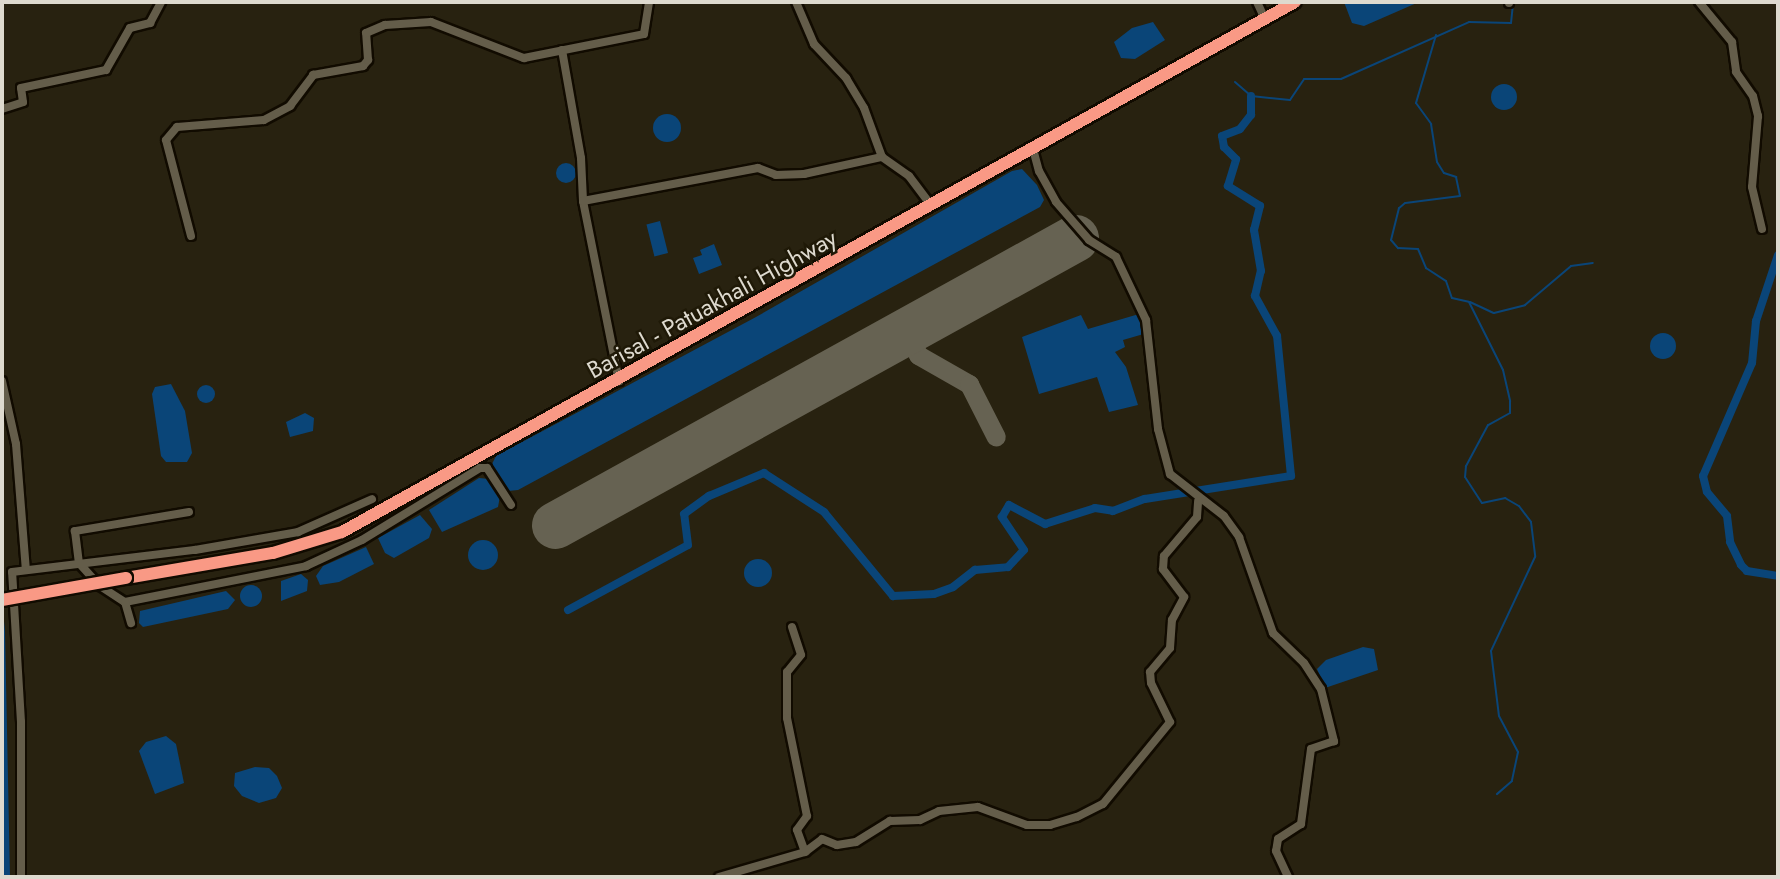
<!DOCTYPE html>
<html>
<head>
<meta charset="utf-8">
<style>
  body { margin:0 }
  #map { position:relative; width:1780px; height:879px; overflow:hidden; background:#282210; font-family:Jost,sans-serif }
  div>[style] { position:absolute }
  .water>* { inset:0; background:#0a4578; transform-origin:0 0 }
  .round { border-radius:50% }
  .stream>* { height:2px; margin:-1px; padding:0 1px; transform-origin:1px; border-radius:1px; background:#0a4578 }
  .canal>* { height:8px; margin:-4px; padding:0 4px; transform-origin:4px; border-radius:4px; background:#0a4578 }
  .taxiway>* { height:19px; margin:-9.5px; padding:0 9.5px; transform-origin:9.5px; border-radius:9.5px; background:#666252 }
  .runway>* { height:47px; margin:-23.5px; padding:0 23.5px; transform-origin:23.5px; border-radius:23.5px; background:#666252 }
  .roads { filter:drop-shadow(2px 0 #110b00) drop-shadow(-2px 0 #110b00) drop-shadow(0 2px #110b00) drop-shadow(0 -2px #110b00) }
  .minor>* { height:8px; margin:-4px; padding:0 4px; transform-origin:4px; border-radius:4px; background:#645d4a }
  .highway>* { height:12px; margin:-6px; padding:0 6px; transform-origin:6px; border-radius:6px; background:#f99985 }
  .bridges { filter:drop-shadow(2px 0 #110b00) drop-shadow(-2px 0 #110b00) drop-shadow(0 2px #110b00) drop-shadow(0 -2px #110b00) }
  .highway-bridge>* { height:12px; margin:-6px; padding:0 6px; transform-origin:6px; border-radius:6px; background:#f99985 }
  span { translate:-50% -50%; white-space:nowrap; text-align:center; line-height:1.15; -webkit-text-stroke:5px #1f1907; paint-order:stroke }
  .street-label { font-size:24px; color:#dedacf }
  .frame { position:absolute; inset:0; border:4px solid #dedacf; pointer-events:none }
</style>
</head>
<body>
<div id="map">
  <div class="water">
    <div style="clip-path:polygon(1344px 2px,1419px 2px,1364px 26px,1352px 23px)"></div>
    <div style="clip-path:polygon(1153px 22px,1165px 40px,1135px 59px,1121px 58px,1114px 42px,1132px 28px)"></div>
    <div class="round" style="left:1491px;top:84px;width:26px;height:26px"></div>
    <div class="round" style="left:653px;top:114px;width:28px;height:28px"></div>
    <div class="round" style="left:556px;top:163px;width:20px;height:20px"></div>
    <div style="clip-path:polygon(1022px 169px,1037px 185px,1044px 200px,1040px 207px,518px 490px,508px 491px,498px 478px,492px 464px,496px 456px,756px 317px,1012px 171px)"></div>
    <div style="left:660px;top:221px;width:33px;height:14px;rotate:76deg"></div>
    <div style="clip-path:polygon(714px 244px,722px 265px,699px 274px,693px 258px,702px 255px,700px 250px)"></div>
    <div style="clip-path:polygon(1139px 314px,1147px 333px,1123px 340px,1125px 347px,1115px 352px,1126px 367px,1138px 405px,1109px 412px,1097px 377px,1039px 394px,1022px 337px,1081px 315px,1088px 329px)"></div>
    <div class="round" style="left:1650px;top:333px;width:26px;height:26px"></div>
    <div style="clip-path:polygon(171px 384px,185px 411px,192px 453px,187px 462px,166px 462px,161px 456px,152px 394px,155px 387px)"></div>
    <div class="round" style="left:197px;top:385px;width:18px;height:18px"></div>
    <div style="clip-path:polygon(305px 413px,314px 418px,313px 431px,290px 437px,286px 422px)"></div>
    <div style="clip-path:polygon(479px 478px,489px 479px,500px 496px,498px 507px,442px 532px,429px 510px)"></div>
    <div style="clip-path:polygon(420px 515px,432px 529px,429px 538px,394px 558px,385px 553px,378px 538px)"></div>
    <div class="round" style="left:468px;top:540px;width:30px;height:30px"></div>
    <div style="clip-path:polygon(366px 547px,374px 564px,339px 582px,320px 585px,316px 576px,323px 566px)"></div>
    <div class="round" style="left:744px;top:559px;width:28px;height:28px"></div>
    <div style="clip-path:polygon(301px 574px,308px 580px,307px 591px,281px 601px,281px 581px)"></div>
    <div class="round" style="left:240px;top:585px;width:22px;height:22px"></div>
    <div style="clip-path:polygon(226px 591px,235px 600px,228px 609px,143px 627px,139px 623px,140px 611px)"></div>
    <div style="clip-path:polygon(2px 600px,5px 632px,10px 877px,2px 877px)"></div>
    <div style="clip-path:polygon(1363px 647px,1374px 649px,1378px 670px,1325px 688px,1317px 669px,1326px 660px)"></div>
    <div style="clip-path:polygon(166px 736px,176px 744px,184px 783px,155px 794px,139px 751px,146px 742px)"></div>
    <div style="clip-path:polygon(255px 767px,269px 768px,277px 776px,282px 788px,276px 798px,259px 803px,242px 796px,234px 786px,235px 773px)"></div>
  </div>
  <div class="stream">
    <div style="left:1436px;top:35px;width:71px;rotate:106.4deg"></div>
    <div style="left:1416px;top:103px;width:26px;rotate:54deg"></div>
    <div style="left:1431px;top:124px;width:38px;rotate:81deg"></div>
    <div style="left:1437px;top:162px;width:13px;rotate:58deg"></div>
    <div style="left:1444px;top:173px;width:13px;rotate:18deg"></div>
    <div style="left:1456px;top:177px;width:19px;rotate:78deg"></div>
    <div style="left:1460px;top:196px;width:55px;rotate:172.7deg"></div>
    <div style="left:1405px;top:203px;width:8px;rotate:140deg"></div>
    <div style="left:1399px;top:208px;width:33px;rotate:104deg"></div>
    <div style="left:1391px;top:240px;width:11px;rotate:49deg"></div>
    <div style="left:1398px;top:248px;width:20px;rotate:3deg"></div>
    <div style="left:1418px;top:249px;width:21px;rotate:67deg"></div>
    <div style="left:1426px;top:268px;width:24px;rotate:33deg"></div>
    <div style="left:1446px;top:281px;width:18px;rotate:71deg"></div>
    <div style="left:1452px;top:298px;width:17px;rotate:13deg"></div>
    <div style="left:1469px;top:302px;width:76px;rotate:63.4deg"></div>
    <div style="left:1503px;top:370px;width:32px;rotate:77deg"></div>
    <div style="left:1510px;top:401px;width:12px;rotate:90deg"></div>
    <div style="left:1510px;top:413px;width:25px;rotate:151deg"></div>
    <div style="left:1488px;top:425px;width:47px;rotate:118.2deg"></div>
    <div style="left:1466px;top:466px;width:11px;rotate:95deg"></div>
    <div style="left:1465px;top:477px;width:31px;rotate:57deg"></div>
    <div style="left:1482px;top:503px;width:24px;rotate:-12deg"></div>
    <div style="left:1505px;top:498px;width:16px;rotate:30deg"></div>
    <div style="left:1519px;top:506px;width:20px;rotate:53deg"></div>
    <div style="left:1531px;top:522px;width:35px;rotate:83deg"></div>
    <div style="left:1535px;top:557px;width:104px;rotate:115.1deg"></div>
    <div style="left:1491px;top:651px;width:65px;rotate:83deg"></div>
    <div style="left:1499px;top:716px;width:41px;rotate:62.2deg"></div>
    <div style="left:1518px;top:752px;width:30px;rotate:102deg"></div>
    <div style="left:1512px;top:781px;width:20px;rotate:139deg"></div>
    <div style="left:1235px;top:82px;width:21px;rotate:41deg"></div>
    <div style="left:1251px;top:96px;width:39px;rotate:6deg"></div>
    <div style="left:1290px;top:100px;width:25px;rotate:-56deg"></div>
    <div style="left:1304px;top:79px;width:37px"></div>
    <div style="left:1341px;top:79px;width:140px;rotate:-24deg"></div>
    <div style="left:1469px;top:22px;width:42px;rotate:1.4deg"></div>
    <div style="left:1511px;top:23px;width:20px;rotate:-84deg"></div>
    <div style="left:1470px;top:302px;width:26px;rotate:25deg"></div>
    <div style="left:1494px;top:313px;width:32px;rotate:-14deg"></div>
    <div style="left:1525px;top:305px;width:60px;rotate:-40.3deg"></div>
    <div style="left:1571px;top:266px;width:22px;rotate:-8deg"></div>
  </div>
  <div class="canal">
    <div style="left:1778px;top:255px;width:70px;rotate:108.4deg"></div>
    <div style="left:1756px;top:321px;width:42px;rotate:95.4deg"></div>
    <div style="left:1752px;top:363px;width:123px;rotate:113.4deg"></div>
    <div style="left:1703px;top:476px;width:16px;rotate:76deg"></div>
    <div style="left:1707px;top:492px;width:31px;rotate:50deg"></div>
    <div style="left:1727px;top:516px;width:26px;rotate:83deg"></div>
    <div style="left:1730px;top:542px;width:25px;rotate:64deg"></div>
    <div style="left:1741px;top:565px;width:8px;rotate:45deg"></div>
    <div style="left:1747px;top:571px;width:31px;rotate:9deg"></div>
    <div style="left:568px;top:610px;width:136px;rotate:-28.4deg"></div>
    <div style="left:688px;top:545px;width:31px;rotate:-97deg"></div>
    <div style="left:684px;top:514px;width:31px;rotate:-36deg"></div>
    <div style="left:709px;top:496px;width:60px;rotate:-22.7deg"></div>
    <div style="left:764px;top:473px;width:72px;rotate:33deg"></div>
    <div style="left:824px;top:512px;width:109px;rotate:50.6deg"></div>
    <div style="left:893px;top:596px;width:41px;rotate:-2.8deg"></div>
    <div style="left:934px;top:594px;width:20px;rotate:-20deg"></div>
    <div style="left:953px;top:587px;width:28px;rotate:-38deg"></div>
    <div style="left:975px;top:570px;width:33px;rotate:-5deg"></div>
    <div style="left:1008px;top:567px;width:23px;rotate:-47deg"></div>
    <div style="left:1024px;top:550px;width:40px;rotate:-124deg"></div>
    <div style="left:1002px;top:517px;width:14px;rotate:-60deg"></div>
    <div style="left:1009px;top:505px;width:41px;rotate:27.8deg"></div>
    <div style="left:1045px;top:524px;width:52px;rotate:-17.7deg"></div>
    <div style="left:1095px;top:508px;width:18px;rotate:9deg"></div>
    <div style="left:1113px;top:511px;width:34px;rotate:-21deg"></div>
    <div style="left:1145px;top:499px;width:148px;rotate:-9deg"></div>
    <div style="left:1291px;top:476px;width:141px;rotate:-95.7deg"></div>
    <div style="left:1277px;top:336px;width:46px;rotate:-118.8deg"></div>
    <div style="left:1255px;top:296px;width:26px;rotate:-77deg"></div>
    <div style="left:1261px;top:271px;width:42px;rotate:-99.7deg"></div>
    <div style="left:1254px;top:230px;width:25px;rotate:-76deg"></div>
    <div style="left:1260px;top:206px;width:38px;rotate:-148deg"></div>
    <div style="left:1228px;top:186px;width:28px;rotate:-73deg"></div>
    <div style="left:1236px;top:159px;width:17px;rotate:-135deg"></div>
    <div style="left:1224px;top:147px;width:11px;rotate:-100deg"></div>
    <div style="left:1222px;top:136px;width:19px;rotate:-21deg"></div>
    <div style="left:1240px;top:129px;width:18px;rotate:-52deg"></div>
    <div style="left:1251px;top:115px;width:19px;rotate:-90deg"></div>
  </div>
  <div class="taxiway">
    <div style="left:906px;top:331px;width:27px;rotate:63deg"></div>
    <div style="left:918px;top:355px;width:59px;rotate:29.6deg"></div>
    <div style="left:969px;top:384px;width:59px;rotate:63deg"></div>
  </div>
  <div class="runway">
    <div style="left:555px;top:525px;width:594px;rotate:-28.9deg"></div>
  </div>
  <div class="roads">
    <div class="minor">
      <div style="left:796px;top:2px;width:46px;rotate:66.8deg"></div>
      <div style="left:814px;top:44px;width:47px;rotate:46.7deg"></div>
      <div style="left:846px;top:78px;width:35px;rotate:59deg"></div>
      <div style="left:864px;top:108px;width:52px;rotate:69.8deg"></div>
      <div style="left:1257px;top:2px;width:19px;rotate:65deg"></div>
      <div style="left:1509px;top:2px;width:1px;rotate:90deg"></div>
      <div style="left:1699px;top:2px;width:52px;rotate:50.5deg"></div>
      <div style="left:1732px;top:42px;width:30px;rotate:82deg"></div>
      <div style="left:1736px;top:72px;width:29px;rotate:55deg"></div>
      <div style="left:1753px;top:96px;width:21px;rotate:76deg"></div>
      <div style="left:1758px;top:116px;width:71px;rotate:94.8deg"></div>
      <div style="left:1752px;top:187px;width:43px;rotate:76.6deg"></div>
      <div style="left:562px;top:50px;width:110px;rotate:80deg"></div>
      <div style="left:581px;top:158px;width:43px;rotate:87.3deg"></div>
      <div style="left:583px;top:201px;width:184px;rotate:78.7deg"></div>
      <div style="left:2px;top:109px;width:22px;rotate:-18deg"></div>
      <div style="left:23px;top:102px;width:14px;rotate:-98deg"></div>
      <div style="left:21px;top:88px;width:87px;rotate:-12deg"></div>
      <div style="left:106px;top:70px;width:48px;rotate:-60.3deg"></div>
      <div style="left:130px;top:28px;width:21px;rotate:-14deg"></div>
      <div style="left:150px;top:23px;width:24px;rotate:-62deg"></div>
      <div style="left:1033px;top:149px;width:23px;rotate:75deg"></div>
      <div style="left:1039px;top:171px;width:35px;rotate:61deg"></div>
      <div style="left:1056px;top:202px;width:50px;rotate:49deg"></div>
      <div style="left:1089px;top:240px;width:32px;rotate:32deg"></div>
      <div style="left:1116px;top:257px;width:70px;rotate:64.5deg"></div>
      <div style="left:1146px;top:320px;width:110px;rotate:83.7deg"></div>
      <div style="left:1158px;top:429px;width:47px;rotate:75.1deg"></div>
      <div style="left:1170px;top:474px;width:68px;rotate:37.9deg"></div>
      <div style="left:1224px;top:516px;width:26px;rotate:54deg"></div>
      <div style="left:1239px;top:537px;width:102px;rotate:70.5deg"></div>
      <div style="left:1273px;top:633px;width:43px;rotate:44.1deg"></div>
      <div style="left:1304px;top:663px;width:31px;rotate:57deg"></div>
      <div style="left:1321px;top:689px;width:54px;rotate:76deg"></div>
      <div style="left:1334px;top:741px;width:24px;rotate:161deg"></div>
      <div style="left:1311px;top:749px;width:76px;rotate:97.6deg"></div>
      <div style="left:1301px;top:824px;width:27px;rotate:147deg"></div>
      <div style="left:1278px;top:839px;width:12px;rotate:99deg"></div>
      <div style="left:1276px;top:851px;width:29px;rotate:65deg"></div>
      <div style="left:583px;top:201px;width:178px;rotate:-10.7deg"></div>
      <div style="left:758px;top:168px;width:19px;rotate:21deg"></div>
      <div style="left:776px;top:175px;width:28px;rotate:-2deg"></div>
      <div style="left:804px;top:174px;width:80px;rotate:-12.3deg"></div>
      <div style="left:882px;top:157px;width:33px;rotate:35deg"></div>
      <div style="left:909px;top:176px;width:36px;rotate:53deg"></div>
      <div style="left:191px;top:236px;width:99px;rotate:-104.6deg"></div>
      <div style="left:166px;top:140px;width:17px;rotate:-50deg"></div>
      <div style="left:177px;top:127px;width:87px;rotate:-4.6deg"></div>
      <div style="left:264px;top:120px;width:30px;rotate:-28deg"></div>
      <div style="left:290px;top:106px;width:39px;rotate:-53deg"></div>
      <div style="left:313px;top:75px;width:51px;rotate:-10.2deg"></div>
      <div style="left:363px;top:66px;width:8px;rotate:-50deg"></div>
      <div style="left:368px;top:60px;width:27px;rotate:-94deg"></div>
      <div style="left:366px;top:33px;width:21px;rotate:-23deg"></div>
      <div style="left:385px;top:25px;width:46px;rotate:-3.7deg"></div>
      <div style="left:431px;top:22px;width:100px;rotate:21.2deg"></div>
      <div style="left:524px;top:58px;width:122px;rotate:-11.3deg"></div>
      <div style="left:644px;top:34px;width:32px;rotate:-81deg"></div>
      <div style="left:2px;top:381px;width:65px;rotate:77.5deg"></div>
      <div style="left:16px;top:444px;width:126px;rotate:85.5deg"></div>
      <div style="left:189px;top:512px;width:116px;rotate:170.5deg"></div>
      <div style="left:75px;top:531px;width:32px;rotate:83deg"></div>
      <div style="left:79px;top:563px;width:31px;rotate:48deg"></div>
      <div style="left:100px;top:586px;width:30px;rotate:33deg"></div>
      <div style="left:125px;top:602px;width:185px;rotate:-11.2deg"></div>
      <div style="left:306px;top:566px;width:62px;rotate:-24.9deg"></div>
      <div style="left:362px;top:540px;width:138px;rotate:-31.4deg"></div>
      <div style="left:480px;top:468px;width:7px"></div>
      <div style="left:487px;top:468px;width:44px;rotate:57deg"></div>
      <div style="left:125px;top:602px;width:22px;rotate:74deg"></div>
      <div style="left:792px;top:627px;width:29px;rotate:72deg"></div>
      <div style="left:801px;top:655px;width:22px;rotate:129deg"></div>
      <div style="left:787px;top:672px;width:46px;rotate:90deg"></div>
      <div style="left:787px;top:718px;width:100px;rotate:78.5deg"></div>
      <div style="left:807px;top:816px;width:17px;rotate:126deg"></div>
      <div style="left:797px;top:830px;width:23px;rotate:70deg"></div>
      <div style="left:805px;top:852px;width:21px;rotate:-37deg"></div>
      <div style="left:822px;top:839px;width:16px;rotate:22deg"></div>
      <div style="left:837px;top:845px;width:19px;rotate:-9deg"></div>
      <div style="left:856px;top:842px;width:40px;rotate:-32deg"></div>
      <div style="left:890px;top:821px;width:30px;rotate:-2deg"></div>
      <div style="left:920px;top:820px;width:21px;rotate:-25deg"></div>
      <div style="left:939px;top:811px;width:39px;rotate:-6deg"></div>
      <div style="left:978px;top:807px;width:52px;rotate:20.2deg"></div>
      <div style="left:1027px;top:825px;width:23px"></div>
      <div style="left:1050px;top:825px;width:28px;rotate:-17deg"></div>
      <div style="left:1077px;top:817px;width:29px;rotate:-27deg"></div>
      <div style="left:1103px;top:804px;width:106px;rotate:-50.7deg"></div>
      <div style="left:1170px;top:722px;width:43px;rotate:-116deg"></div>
      <div style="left:1151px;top:683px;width:11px;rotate:-95deg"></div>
      <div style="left:1150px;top:672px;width:31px;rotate:-50deg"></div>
      <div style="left:1170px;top:648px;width:28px;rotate:-86deg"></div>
      <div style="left:1172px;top:620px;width:26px;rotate:-62deg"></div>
      <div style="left:1184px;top:597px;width:35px;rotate:-127deg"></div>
      <div style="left:1163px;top:569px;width:13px;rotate:-86deg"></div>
      <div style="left:1164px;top:556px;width:51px;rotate:-49.8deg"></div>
      <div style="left:1197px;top:517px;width:16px;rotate:-86deg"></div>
      <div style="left:21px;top:877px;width:155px;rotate:-90deg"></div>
      <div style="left:21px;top:722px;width:150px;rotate:-93.4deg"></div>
      <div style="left:12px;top:572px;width:184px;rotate:-6.9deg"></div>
      <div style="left:195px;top:550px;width:105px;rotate:-9.9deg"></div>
      <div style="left:298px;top:532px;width:81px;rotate:-24deg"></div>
      <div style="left:719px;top:877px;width:90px;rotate:-16.2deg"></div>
    </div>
    <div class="highway">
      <div style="left:126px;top:578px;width:149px;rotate:-9.7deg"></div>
      <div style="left:273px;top:553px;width:72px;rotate:-16.9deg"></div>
      <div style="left:342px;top:532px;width:1090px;rotate:-29.08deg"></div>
    </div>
  </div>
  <div class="bridges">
    <div class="highway-bridge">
      <div style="left:2px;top:600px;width:126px;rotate:-10.1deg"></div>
    </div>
  </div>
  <div class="street-label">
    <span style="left:712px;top:304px;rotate:-29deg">Barisal - Patuakhali Highway</span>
  </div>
  <div class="frame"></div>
</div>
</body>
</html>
